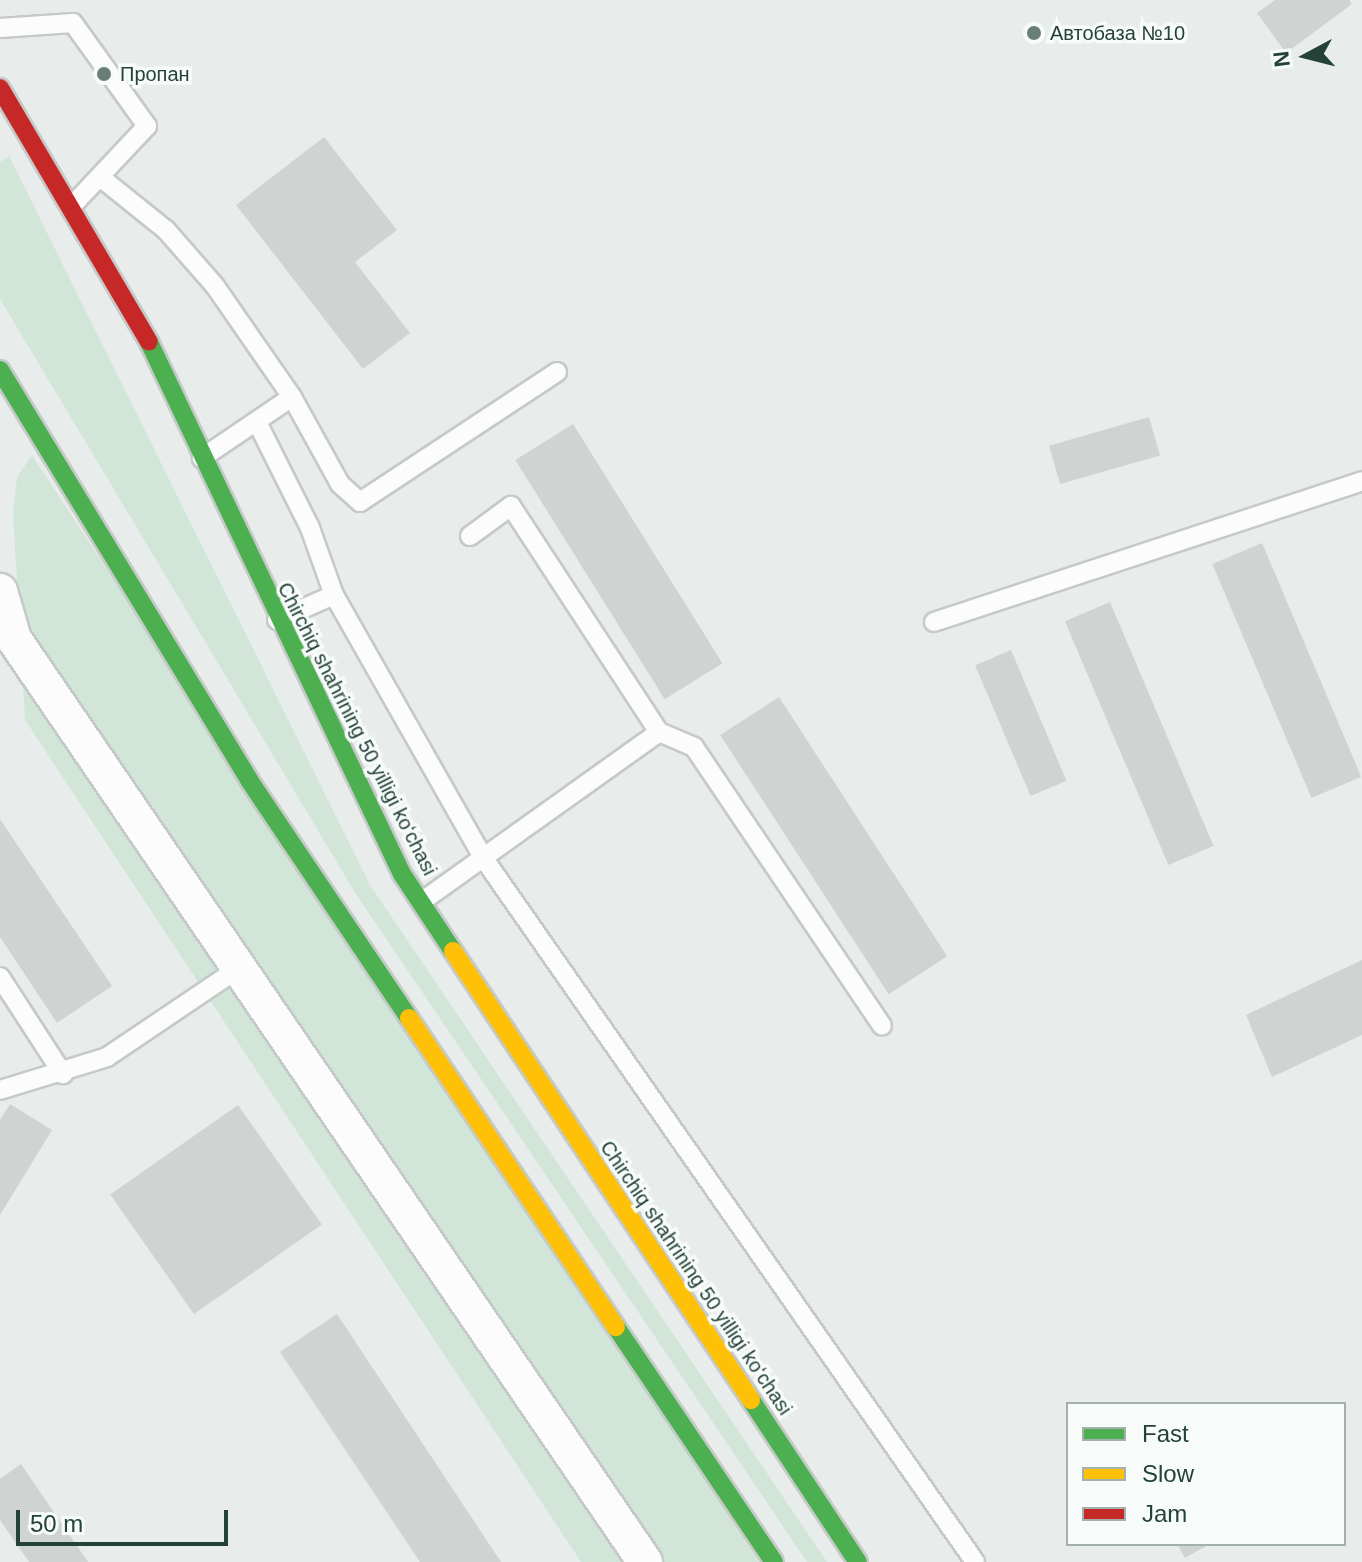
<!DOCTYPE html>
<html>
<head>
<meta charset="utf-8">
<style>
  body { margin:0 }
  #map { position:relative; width:1362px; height:1562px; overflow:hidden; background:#e8edeb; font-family:Arial,sans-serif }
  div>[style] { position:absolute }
  .green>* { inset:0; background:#d1e6d8 }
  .building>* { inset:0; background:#cfd4d2; transform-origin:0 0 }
  .roads { filter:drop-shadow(2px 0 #c5cac8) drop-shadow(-2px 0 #c5cac8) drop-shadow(0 2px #c5cac8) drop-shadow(0 -2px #c5cac8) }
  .lane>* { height:18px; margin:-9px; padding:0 9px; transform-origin:9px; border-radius:9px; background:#fcfcfc }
  .street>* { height:34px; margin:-17px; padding:0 17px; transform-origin:17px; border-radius:17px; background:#fcfcfc }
  .fast>* { height:18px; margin:-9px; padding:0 9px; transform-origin:9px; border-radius:9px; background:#4caf50 }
  .slow>* { height:18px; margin:-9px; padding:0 9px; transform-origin:9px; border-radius:9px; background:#ffc107 }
  .jam>* { height:18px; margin:-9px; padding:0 9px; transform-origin:9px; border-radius:9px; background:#c62828 }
  .dots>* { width:22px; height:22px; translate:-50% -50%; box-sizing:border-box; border:4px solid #f7fbf9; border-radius:50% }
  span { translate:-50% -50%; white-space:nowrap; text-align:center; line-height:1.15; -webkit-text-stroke:7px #f7fbf9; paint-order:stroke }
  .poi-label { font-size:20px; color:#24423a }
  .left { translate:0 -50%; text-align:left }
  .street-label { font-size:20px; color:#24423a }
  .legend { position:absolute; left:1066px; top:1402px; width:280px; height:144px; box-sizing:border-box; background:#f7fbf9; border:2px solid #a3b1ad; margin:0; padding:10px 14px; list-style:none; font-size:24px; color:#24423a }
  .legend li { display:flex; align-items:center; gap:16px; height:40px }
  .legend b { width:40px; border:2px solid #a3b1ad }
  .north { position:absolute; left:1266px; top:16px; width:80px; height:80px; -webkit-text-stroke:6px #f7fbf9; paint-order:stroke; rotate:263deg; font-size:22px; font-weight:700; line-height:32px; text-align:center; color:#24423a }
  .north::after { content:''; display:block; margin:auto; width:28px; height:36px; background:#24423a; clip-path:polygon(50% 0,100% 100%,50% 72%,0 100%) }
  .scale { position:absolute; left:16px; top:1510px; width:212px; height:36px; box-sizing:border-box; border:4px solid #24423a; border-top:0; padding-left:10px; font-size:24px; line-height:28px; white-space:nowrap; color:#24423a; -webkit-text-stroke:6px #f7fbf9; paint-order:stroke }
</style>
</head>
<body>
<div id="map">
  <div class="green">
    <div style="clip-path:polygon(9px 156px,370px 885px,827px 1562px,807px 1562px,356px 894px,0 299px,0 162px)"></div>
    <div style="clip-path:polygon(32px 455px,759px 1562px,581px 1562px,25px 720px,13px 512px,17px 477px)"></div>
  </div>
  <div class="building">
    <div style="clip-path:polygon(1275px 0,1349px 0,1352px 4px,1286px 53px,1257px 13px)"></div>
    <div style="clip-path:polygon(324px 137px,397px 230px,355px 262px,410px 333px,363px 369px,236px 205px)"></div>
    <div style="left:1149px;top:417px;width:40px;height:104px;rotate:74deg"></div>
    <div style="left:573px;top:424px;width:282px;height:68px;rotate:58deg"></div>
    <div style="left:1262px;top:543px;width:254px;height:54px;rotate:67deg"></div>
    <div style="left:1110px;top:602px;width:265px;height:49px;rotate:67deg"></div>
    <div style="left:1011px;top:650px;width:142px;height:39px;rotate:67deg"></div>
    <div style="left:779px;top:697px;width:309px;height:70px;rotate:57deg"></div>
    <div style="clip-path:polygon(0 819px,112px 986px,57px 1023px,0 937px)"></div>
    <div style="clip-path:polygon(1362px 960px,1362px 1035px,1272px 1077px,1246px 1015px)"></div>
    <div style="clip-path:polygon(10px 1104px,52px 1130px,0 1215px,0 1120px)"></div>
    <div style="left:238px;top:1105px;width:146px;height:156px;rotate:55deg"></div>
    <div style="clip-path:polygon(337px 1314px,501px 1562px,420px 1562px,280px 1352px)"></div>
    <div style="clip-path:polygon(21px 1464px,88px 1562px,29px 1562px,0 1520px,0 1479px)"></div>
    <div style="clip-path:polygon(1177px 1544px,1210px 1544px,1185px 1558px)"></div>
  </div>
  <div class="roads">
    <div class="lane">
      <div style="left:0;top:28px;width:73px;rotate:-3.9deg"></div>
      <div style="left:73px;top:23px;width:127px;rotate:54.3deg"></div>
      <div style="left:147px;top:126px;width:110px;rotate:133.2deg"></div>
      <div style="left:100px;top:177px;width:85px;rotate:38.8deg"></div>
      <div style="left:166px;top:230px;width:74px;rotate:48.8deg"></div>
      <div style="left:215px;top:286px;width:135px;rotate:55.3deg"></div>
      <div style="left:292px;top:397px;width:109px;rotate:145.9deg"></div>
      <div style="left:292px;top:397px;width:99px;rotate:61.1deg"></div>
      <div style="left:340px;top:484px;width:27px;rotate:42deg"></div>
      <div style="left:360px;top:502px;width:236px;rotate:-33.4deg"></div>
      <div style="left:257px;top:422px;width:119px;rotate:63.4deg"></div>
      <div style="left:310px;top:528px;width:71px;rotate:70.3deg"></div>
      <div style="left:470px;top:536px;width:51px;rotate:-36.2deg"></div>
      <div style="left:511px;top:506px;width:270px;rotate:56.8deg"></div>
      <div style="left:277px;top:620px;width:62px;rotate:-23.7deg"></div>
      <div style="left:334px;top:595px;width:300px;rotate:60.4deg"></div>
      <div style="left:482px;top:856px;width:861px;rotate:55.07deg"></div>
      <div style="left:934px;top:622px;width:451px;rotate:-18.2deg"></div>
      <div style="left:421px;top:902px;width:292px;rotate:-35.5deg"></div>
      <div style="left:659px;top:732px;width:38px;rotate:23deg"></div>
      <div style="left:694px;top:747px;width:336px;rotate:56deg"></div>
      <div style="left:0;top:977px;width:116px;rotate:57deg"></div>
      <div style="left:0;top:1090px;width:112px;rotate:-17.1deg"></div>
      <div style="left:107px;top:1057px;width:159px;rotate:-34deg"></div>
    </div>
    <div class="street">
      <div style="left:0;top:591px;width:50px;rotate:73.7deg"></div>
      <div style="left:14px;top:639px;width:1118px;rotate:55.64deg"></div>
    </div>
    <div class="fast">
      <div style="left:149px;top:342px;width:589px;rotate:64.57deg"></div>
      <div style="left:402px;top:874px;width:92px;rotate:56.5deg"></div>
      <div style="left:0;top:370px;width:480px;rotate:58.7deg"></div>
      <div style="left:249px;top:780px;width:287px;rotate:56.1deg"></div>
      <div style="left:616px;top:1327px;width:283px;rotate:56.1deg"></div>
      <div style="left:751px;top:1400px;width:194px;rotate:56.6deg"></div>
    </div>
    <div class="slow">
      <div style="left:453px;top:951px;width:539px;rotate:56.43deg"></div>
      <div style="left:409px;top:1018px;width:372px;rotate:56.2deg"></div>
    </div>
    <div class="jam">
      <div style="left:0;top:88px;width:294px;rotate:59.6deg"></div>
    </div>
  </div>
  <div class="dots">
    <div style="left:1034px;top:33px;background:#697e78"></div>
    <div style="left:104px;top:74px;background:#697e78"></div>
  </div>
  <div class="poi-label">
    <span class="left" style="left:1050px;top:33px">Автобаза №10</span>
    <span class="left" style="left:120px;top:74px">Пропан</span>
  </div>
  <div class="street-label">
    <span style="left:357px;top:729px;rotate:63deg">Chirchiq shahrining 50 yilligi koʻchasi</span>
    <span style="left:696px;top:1278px;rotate:56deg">Chirchiq shahrining 50 yilligi koʻchasi</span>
  </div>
  <ul class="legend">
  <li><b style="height:10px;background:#4caf50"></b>Fast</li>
  <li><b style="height:10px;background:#ffc107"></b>Slow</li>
  <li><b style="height:10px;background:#c62828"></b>Jam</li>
  </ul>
  <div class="north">N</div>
  <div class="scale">50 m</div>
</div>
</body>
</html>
